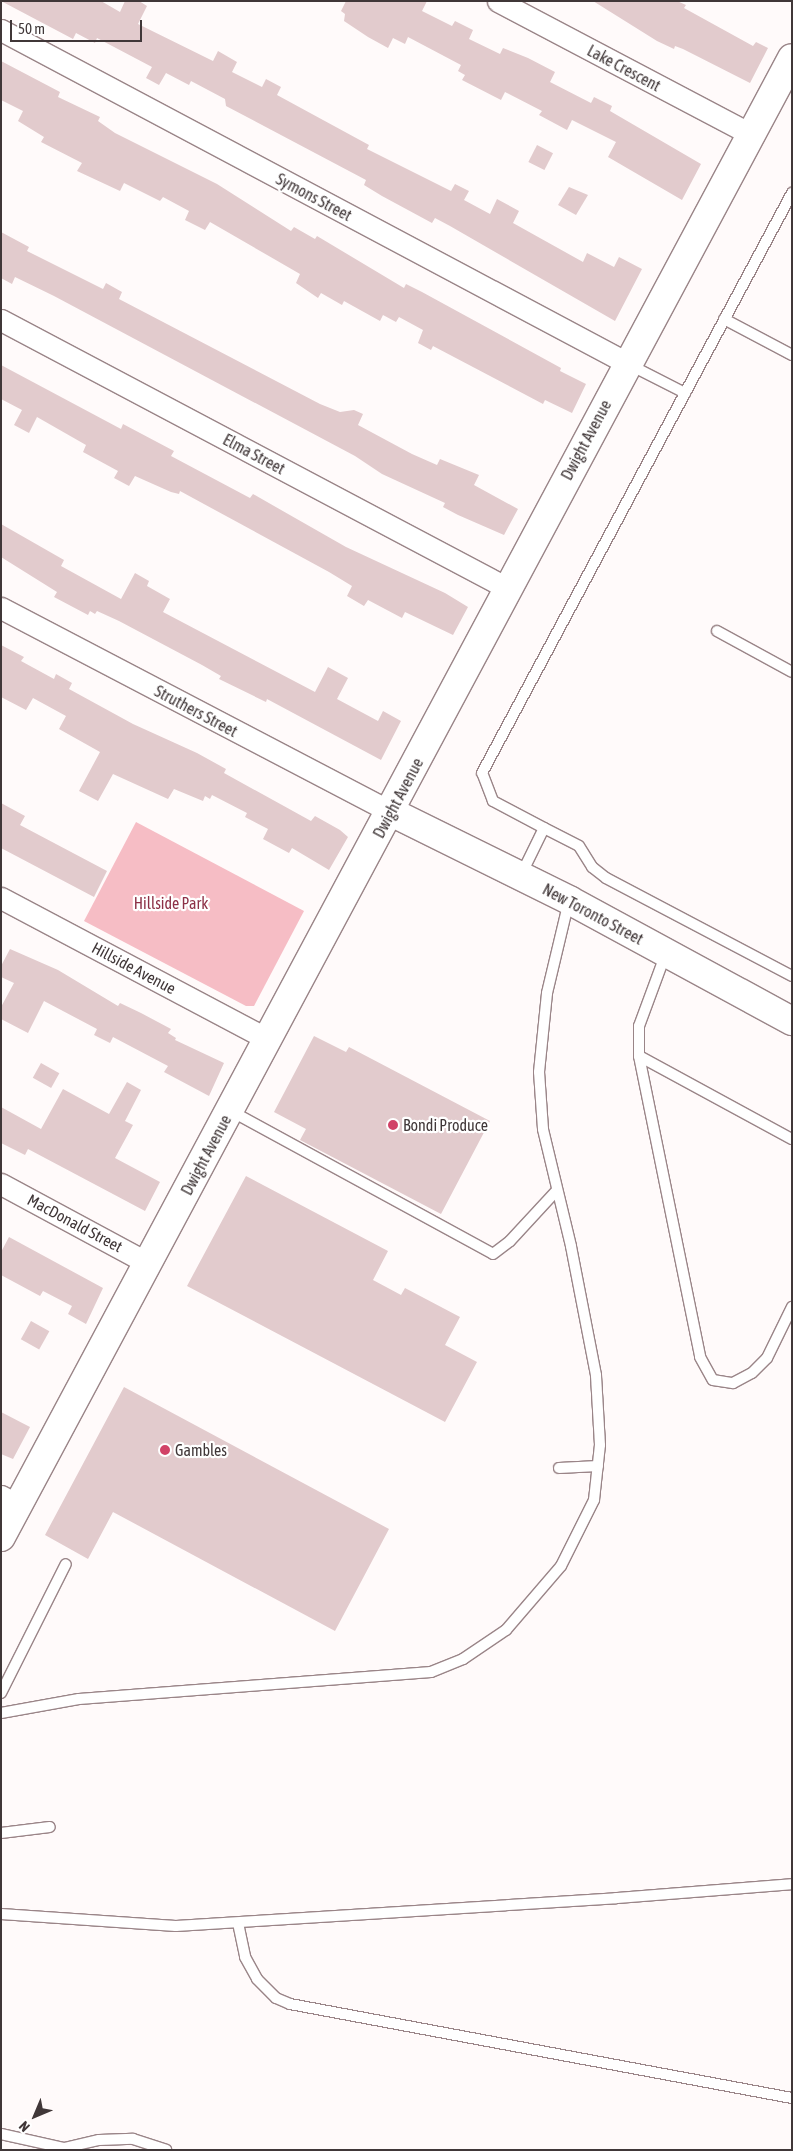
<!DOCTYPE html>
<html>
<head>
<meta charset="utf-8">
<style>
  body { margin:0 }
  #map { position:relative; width:793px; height:2151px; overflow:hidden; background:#fffafa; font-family:"Asap Condensed",sans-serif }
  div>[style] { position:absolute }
  .green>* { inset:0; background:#f6bdc5 }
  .building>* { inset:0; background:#e2cbcd; transform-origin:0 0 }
  .roads { filter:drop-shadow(1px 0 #9a8588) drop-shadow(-1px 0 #9a8588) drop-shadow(0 1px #9a8588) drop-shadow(0 -1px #9a8588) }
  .lane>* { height:10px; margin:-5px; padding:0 5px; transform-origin:5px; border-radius:5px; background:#fff }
  .street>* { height:21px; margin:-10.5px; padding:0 10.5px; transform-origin:10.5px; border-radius:10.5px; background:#fff }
  .secondary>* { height:28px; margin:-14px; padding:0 14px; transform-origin:14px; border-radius:14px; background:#fff }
  .dots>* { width:14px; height:14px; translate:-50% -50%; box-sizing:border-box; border:2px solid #fff; border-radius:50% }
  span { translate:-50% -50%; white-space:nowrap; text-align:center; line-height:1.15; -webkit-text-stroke:4.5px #fff; paint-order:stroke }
  .street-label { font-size:16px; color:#403738 }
  .park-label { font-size:16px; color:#8d3147 }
  .poi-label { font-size:16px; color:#403738 }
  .left { translate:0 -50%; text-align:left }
  .frame { position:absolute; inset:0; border:2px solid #403738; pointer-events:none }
  .north { position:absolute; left:10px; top:2091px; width:50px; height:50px; -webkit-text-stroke:4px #fff; paint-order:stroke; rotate:225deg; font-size:14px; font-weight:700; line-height:20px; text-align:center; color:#403738 }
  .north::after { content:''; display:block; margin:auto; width:18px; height:22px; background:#403738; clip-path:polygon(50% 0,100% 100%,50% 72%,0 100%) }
  .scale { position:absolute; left:10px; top:20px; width:132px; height:22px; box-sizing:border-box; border:2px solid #403738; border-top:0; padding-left:6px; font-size:15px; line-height:18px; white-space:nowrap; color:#403738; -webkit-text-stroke:4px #fff; paint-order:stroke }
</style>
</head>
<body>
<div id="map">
  <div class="green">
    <div style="clip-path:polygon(136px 822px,304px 911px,254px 1006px,246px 1006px,84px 921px)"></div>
  </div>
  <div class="building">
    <div style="clip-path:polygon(1px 1px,101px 1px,120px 12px,125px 1px,139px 1px,147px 6px,138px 24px,213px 61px,218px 51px,237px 62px,232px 72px,262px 87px,266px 79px,281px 87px,277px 95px,369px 145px,367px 149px,451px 191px,455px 184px,469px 191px,464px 200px,490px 214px,497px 199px,519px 211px,513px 223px,583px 262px,587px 253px,614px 267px,619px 257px,642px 269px,615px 321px,450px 226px,435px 218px,432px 223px,382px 196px,364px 185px,366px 180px,226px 106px,225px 99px,191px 81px,189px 85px,166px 73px,159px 85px,146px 78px,152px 67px,97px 38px,95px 43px,76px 33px,73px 39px)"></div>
    <div style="clip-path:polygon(346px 1px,427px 1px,422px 11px,452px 26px,455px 21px,473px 30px,469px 39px,500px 54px,503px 48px,528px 58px,555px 72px,550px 82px,591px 103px,594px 97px,612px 106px,610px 111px,701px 164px,682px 200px,608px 157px,616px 142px,572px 120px,567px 130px,539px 115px,542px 111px,505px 92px,501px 100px,462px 80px,465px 75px,458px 71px,461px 65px,408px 37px,405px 44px,393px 38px,388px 48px,368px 37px,344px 21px,345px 14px,341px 11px)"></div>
    <div style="clip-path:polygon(593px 1px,677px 1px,686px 5px,684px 8px,753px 46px,756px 42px,768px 48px,750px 83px,683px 49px,675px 46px,674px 49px,657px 41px)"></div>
    <div style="clip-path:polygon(1px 61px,60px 92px,58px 97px,100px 117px,98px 121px,115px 133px,217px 184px,291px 231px,294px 227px,315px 239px,317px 236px,404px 288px,406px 284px,422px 292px,561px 368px,560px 371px,586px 384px,572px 413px,545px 400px,543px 404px,433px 346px,431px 350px,418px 343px,423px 330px,399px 317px,396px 322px,383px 315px,380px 321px,344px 301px,342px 305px,321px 293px,318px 298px,296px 283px,300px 274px,210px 222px,205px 230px,185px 220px,189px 211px,163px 197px,160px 201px,124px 183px,120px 191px,77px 171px,82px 163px,41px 142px,44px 137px,18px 121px,23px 111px,1px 100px)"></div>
    <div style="left:537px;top:145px;width:18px;height:19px;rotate:27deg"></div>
    <div style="clip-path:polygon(569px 187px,588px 195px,576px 215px,558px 205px)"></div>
    <div style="clip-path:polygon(1px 232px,29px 247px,27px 251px,103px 289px,106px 283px,122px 292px,119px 299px,320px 404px,340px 412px,354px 410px,363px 414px,358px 425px,412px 454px,437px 465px,440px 459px,479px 475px,474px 485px,518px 509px,504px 535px,458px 515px,443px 507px,445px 503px,382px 474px,355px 456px,54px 296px,15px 277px,12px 284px,1px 278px)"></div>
    <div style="clip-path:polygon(1px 365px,121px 429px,123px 424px,174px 451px,171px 456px,250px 498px,253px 494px,346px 547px,445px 593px,468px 607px,453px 635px,405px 612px,402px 618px,368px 600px,364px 606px,347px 596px,352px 586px,329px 572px,180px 491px,179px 494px,171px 492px,135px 476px,129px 486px,114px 478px,118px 471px,83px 452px,86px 445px,37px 417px,29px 433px,14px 425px,22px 410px,1px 399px)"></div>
    <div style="clip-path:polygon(1px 524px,64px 560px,61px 566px,121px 599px,135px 573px,149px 581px,147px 586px,170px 599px,163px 612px,315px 692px,328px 667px,348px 678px,337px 699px,378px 721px,383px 711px,401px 721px,381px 760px,267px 699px,266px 702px,219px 679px,221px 676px,202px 665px,119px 621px,97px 611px,95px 614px,90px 611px,88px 615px,54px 597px,57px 592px,1px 557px)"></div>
    <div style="clip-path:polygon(1px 645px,24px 657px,21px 661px,54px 679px,56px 674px,72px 683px,69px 689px,133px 724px,197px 753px,226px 769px,224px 773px,311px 821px,315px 816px,340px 830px,348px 837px,329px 870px,292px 848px,289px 853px,263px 839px,268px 829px,245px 817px,247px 813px,212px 795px,210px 799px,205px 796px,203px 801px,174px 789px,168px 799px,113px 774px,98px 801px,79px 791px,100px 752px,59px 729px,66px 716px,33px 698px,26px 710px,1px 697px)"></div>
    <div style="clip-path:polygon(1px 803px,25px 816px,20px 825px,107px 871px,94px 897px,1px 848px)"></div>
    <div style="clip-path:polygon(10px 949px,58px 970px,118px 1006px,120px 1003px,141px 1013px,171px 1029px,168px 1033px,176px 1038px,175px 1040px,224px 1063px,209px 1096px,164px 1072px,168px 1066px,113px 1037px,110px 1043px,94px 1035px,97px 1029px,44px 1001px,28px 1033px,1px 1019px,1px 1007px,14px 983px,1px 977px,1px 966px)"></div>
    <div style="clip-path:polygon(314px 1036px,346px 1052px,349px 1047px,490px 1121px,441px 1214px,300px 1140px,306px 1129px,274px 1112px)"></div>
    <div style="left:41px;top:1063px;width:21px;height:17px;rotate:29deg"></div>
    <div style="clip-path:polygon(127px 1082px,141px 1090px,125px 1121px,133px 1125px,115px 1158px,160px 1182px,145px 1211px,28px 1149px,25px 1155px,1px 1143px,1px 1107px,41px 1129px,63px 1089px,109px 1114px)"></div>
    <div style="clip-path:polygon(246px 1176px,388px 1251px,373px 1280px,401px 1295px,405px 1288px,460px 1317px,445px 1345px,477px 1362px,445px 1422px,187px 1286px)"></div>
    <div style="clip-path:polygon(9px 1237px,103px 1288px,86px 1324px,68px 1314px,72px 1306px,43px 1291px,40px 1296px,1px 1275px,1px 1252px)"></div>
    <div style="left:31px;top:1321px;width:21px;height:21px;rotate:29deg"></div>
    <div style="clip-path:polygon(124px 1387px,389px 1529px,335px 1631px,113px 1512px,88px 1559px,45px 1535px)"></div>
    <div style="clip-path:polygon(1px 1412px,30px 1427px,13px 1459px,1px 1454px)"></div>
  </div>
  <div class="roads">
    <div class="lane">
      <div style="left:724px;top:319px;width:77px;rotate:27.9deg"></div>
      <div style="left:630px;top:365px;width:62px;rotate:27deg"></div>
      <div style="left:717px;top:631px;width:85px;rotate:28.7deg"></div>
      <div style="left:544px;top:828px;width:39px;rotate:27deg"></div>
      <div style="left:579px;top:846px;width:25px;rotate:58deg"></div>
      <div style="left:592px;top:867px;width:18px;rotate:38deg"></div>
      <div style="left:606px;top:878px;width:210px;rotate:27.8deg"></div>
      <div style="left:521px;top:875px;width:52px;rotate:-63.9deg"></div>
      <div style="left:544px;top:828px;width:58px;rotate:-152.1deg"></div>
      <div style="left:493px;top:801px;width:30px;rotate:-111deg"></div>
      <div style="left:482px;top:773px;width:658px;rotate:-61.88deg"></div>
      <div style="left:666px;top:953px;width:78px;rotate:110.3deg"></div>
      <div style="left:639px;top:1026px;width:30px;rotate:90deg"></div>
      <div style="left:639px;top:1056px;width:174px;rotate:28.5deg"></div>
      <div style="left:639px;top:1056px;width:307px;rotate:78.5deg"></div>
      <div style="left:700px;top:1357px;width:26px;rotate:61deg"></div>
      <div style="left:713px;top:1380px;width:20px;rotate:9deg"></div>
      <div style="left:733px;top:1383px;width:21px;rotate:-28deg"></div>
      <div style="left:752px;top:1373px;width:21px;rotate:-45deg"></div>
      <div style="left:767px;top:1358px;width:57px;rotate:-63.9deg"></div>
      <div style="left:231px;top:1111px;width:298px;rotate:28.6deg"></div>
      <div style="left:493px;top:1254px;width:21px;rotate:-37deg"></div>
      <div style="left:510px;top:1241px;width:69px;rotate:-47.3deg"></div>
      <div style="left:559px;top:1468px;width:39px;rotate:-3deg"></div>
      <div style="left:1px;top:1693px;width:144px;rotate:-63.3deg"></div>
      <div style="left:1px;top:1713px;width:79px;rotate:-10.2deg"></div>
      <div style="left:79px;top:1699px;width:353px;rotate:-4.4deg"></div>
      <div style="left:431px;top:1672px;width:35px;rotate:-22deg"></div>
      <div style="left:463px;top:1659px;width:52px;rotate:-34deg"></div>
      <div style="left:506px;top:1630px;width:84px;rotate:-49.3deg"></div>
      <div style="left:561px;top:1566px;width:74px;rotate:-63.4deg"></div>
      <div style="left:594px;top:1500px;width:55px;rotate:-83.8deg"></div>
      <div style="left:600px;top:1445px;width:70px;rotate:-93.3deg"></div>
      <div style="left:596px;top:1375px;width:131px;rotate:-101deg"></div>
      <div style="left:571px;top:1246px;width:120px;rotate:-103.5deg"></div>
      <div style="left:543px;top:1129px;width:57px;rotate:-94deg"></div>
      <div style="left:539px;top:1072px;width:79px;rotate:-84.2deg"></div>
      <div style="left:547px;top:993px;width:95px;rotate:-76.6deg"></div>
      <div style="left:1px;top:1833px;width:49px;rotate:-7deg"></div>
      <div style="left:1px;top:1914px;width:175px;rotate:3.9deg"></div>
      <div style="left:176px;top:1926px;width:441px;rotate:-3.6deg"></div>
      <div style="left:616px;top:1898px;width:177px;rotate:-4.5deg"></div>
      <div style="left:238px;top:1923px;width:35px;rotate:78deg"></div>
      <div style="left:245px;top:1957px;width:25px;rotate:61deg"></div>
      <div style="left:257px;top:1979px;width:27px;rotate:45deg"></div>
      <div style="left:276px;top:1998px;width:15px;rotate:23deg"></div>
      <div style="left:290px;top:2004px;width:511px;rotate:10.61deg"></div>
      <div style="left:1px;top:2134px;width:65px;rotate:12.5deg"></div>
      <div style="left:64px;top:2148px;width:36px;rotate:-13deg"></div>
      <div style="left:99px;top:2140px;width:34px;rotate:-2deg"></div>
      <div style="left:133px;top:2139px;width:35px;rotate:18deg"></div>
    </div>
    <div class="street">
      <div style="left:498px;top:1px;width:285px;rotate:27.8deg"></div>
      <div style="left:1px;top:30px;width:709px;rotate:28.01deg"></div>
      <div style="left:1px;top:320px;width:573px;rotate:27.91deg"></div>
      <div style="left:1px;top:608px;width:440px;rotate:27.6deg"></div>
      <div style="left:1px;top:898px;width:301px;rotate:27.9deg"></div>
      <div style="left:1px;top:1184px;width:167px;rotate:28.3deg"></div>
      <div style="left:1px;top:1496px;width:19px;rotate:28deg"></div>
    </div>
    <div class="secondary">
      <div style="left:391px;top:812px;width:199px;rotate:26.3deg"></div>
      <div style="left:569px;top:900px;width:254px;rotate:28.5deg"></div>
      <div style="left:1px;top:1537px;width:1677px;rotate:-61.86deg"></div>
    </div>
  </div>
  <div class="dots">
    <div style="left:393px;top:1125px;background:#d14267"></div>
    <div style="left:165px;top:1450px;background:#d14267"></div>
  </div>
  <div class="street-label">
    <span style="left:624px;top:68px;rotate:28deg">Lake Crescent</span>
    <span style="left:314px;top:197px;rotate:28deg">Symons Street</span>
    <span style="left:586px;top:440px;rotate:-62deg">Dwight Avenue</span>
    <span style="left:254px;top:454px;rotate:28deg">Elma Street</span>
    <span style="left:196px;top:711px;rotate:28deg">Struthers Street</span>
    <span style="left:398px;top:798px;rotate:-62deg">Dwight Avenue</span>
    <span style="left:593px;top:914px;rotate:28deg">New Toronto Street</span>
    <span style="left:134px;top:968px;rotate:28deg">Hillside Avenue</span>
    <span style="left:206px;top:1155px;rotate:-62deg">Dwight Avenue</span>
    <span style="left:75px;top:1223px;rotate:28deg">MacDonald Street</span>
  </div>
  <div class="park-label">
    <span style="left:171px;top:903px">Hillside Park</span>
  </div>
  <div class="poi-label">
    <span class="left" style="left:403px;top:1125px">Bondi Produce</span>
    <span class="left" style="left:175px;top:1450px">Gambles</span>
  </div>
  <div class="frame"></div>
  <div class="north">N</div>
  <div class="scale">50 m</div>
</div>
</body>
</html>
